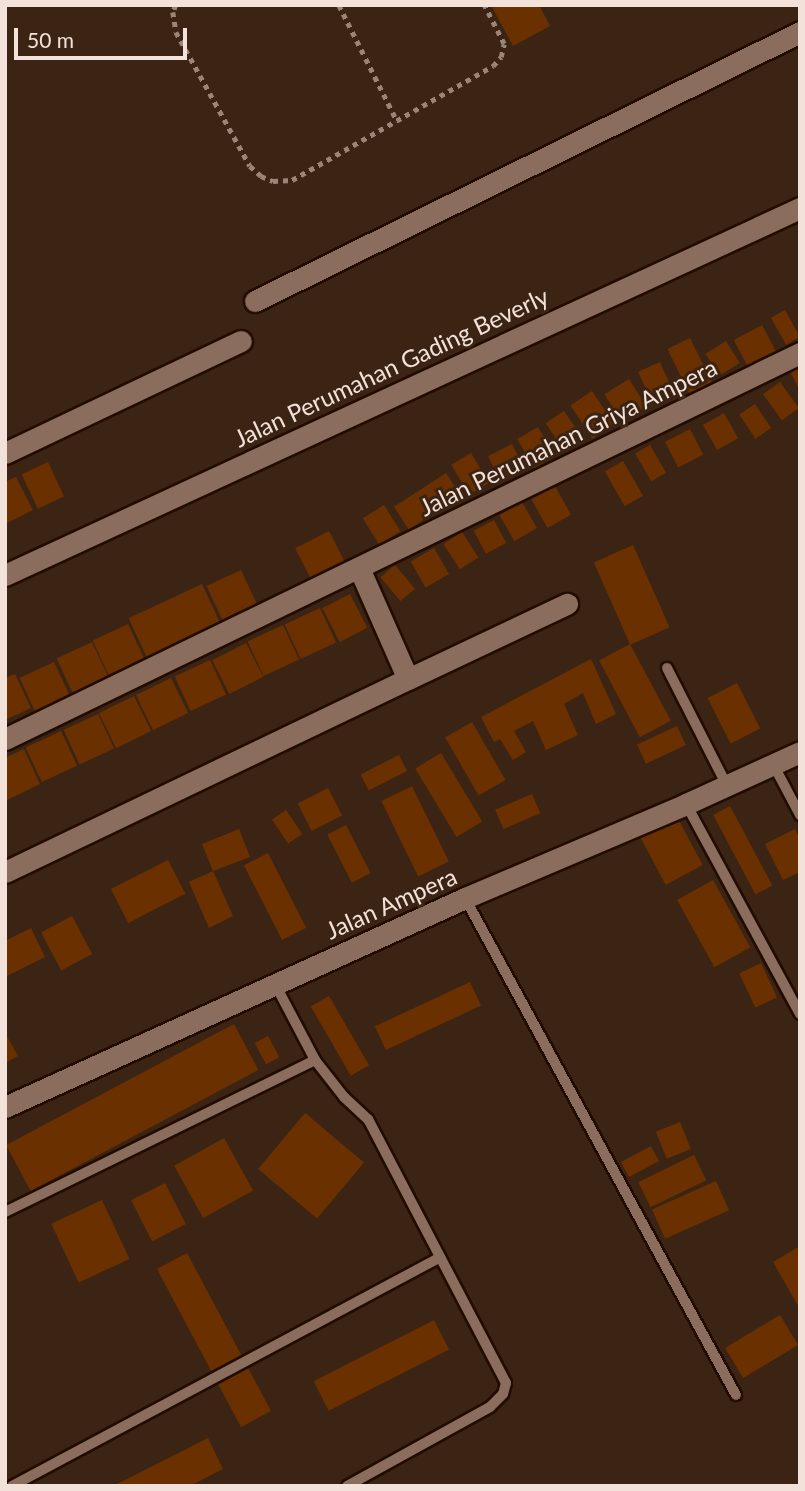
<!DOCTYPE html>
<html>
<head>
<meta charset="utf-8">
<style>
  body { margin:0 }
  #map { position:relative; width:805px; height:1491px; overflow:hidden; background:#3c2414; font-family:Lato,sans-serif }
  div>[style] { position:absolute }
  .building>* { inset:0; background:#6b3000; transform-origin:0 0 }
  .path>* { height:4.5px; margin-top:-2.25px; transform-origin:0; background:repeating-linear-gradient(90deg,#9a8579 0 5px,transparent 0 10px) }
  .roads { filter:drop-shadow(2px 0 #220c01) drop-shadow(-2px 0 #220c01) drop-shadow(0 2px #220c01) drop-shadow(0 -2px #220c01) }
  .lane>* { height:10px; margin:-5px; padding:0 5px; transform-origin:5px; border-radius:5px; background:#8a6d5c }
  .street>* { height:21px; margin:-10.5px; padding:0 10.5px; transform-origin:10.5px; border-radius:10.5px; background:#8a6d5c }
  span { translate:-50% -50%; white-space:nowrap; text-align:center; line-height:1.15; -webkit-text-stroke:6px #3c2414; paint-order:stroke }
  .street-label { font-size:24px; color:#f3e2d9 }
  .frame { position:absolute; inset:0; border:7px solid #f3e2d9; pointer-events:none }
  .scale { position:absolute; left:14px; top:28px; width:173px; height:32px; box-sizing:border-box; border:4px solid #f3e2d9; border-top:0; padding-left:9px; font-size:21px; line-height:24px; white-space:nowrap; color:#f3e2d9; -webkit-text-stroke:5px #3c2414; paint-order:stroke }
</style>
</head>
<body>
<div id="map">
  <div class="building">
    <div style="clip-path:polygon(491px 5px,539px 5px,550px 26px,513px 46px)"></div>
    <div style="left:785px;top:310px;width:31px;height:16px;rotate:61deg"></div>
    <div style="left:762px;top:325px;width:30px;height:32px;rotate:62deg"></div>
    <div style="left:690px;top:338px;width:51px;height:25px;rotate:64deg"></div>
    <div style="left:726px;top:341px;width:26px;height:24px;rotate:58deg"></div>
    <div style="left:660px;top:362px;width:32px;height:24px;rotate:66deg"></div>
    <div style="clip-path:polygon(800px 366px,800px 390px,790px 372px)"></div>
    <div style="left:629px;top:379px;width:32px;height:29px;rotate:58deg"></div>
    <div style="left:780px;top:382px;width:32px;height:21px;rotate:54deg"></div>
    <div style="left:592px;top:391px;width:40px;height:26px;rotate:56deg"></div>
    <div style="left:755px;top:404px;width:29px;height:19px;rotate:56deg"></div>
    <div style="left:564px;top:411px;width:30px;height:22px;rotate:56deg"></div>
    <div style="left:724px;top:413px;width:29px;height:24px;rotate:61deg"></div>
    <div style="left:538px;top:427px;width:34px;height:24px;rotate:60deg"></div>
    <div style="left:690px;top:429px;width:29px;height:28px;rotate:63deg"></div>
    <div style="left:512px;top:444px;width:27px;height:27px;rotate:63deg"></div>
    <div style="left:650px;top:445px;width:32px;height:17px;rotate:60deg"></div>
    <div style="left:471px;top:453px;width:35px;height:23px;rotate:59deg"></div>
    <div style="left:623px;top:461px;width:40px;height:21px;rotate:60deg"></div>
    <div style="left:48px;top:462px;width:38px;height:29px;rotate:65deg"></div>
    <div style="left:446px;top:473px;width:27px;height:62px;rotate:57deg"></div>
    <div style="clip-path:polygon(16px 477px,33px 510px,7px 523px,5px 482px)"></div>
    <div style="left:555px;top:486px;width:33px;height:27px;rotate:61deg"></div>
    <div style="left:522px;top:502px;width:30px;height:26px;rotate:60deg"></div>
    <div style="left:384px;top:505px;width:31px;height:25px;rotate:58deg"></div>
    <div style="left:494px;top:520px;width:26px;height:23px;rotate:62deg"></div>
    <div style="left:329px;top:531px;width:38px;height:38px;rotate:63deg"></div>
    <div style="left:462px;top:532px;width:30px;height:22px;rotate:57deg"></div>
    <div style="left:633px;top:545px;width:90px;height:43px;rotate:66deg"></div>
    <div style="left:434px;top:548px;width:30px;height:27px;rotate:60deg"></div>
    <div style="left:395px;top:565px;width:31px;height:19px;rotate:50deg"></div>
    <div style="left:241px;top:570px;width:38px;height:38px;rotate:65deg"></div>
    <div style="left:202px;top:584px;width:50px;height:81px;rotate:65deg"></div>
    <div style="left:350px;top:594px;width:38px;height:31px;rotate:63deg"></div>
    <div style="left:320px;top:608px;width:38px;height:39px;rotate:65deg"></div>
    <div style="left:128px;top:624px;width:38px;height:39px;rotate:65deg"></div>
    <div style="left:283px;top:625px;width:38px;height:39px;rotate:65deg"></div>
    <div style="left:92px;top:642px;width:38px;height:39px;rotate:65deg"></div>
    <div style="left:246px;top:643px;width:38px;height:38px;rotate:63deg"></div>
    <div style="left:630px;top:644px;width:87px;height:35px;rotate:62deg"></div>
    <div style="clip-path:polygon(591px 659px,616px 714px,596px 724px,583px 693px,564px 704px,578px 735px,546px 750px,533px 721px,514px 731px,526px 752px,513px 760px,500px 739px,494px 742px,481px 717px)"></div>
    <div style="left:210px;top:660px;width:38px;height:39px;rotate:65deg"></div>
    <div style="left:54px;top:662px;width:38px;height:38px;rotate:65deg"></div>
    <div style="clip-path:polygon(15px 674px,31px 708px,5px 720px,5px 678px)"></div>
    <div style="left:171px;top:678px;width:39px;height:39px;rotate:64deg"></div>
    <div style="left:737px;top:683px;width:51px;height:33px;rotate:63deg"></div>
    <div style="left:134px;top:696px;width:39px;height:39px;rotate:64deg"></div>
    <div style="left:98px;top:714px;width:38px;height:38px;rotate:65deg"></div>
    <div style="left:472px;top:722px;width:67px;height:31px;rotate:60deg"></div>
    <div style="left:677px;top:726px;width:21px;height:44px;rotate:65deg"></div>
    <div style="left:61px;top:731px;width:38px;height:39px;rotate:65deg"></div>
    <div style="clip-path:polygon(24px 749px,40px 784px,5px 801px,5px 758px)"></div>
    <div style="left:441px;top:753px;width:80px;height:30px;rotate:59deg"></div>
    <div style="left:399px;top:755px;width:18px;height:43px;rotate:63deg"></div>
    <div style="left:412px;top:786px;width:84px;height:34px;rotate:64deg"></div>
    <div style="left:328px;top:788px;width:31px;height:34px;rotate:63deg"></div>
    <div style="left:532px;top:794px;width:21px;height:40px;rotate:67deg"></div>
    <div style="left:730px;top:806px;width:90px;height:19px;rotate:62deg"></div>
    <div style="left:286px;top:810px;width:29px;height:17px;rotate:56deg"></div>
    <div style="left:675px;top:813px;width:59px;height:42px;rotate:62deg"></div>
    <div style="left:346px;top:825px;width:54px;height:21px;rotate:63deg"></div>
    <div style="clip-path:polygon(239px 829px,250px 857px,213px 871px,233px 916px,209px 928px,189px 882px,213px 871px,202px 844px)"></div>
    <div style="clip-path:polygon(795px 829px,800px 839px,800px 872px,783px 880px,765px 844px)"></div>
    <div style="left:268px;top:853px;width:84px;height:27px;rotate:63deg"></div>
    <div style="left:168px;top:860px;width:38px;height:64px;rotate:63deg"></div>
    <div style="left:713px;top:880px;width:77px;height:41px;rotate:61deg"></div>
    <div style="left:72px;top:916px;width:43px;height:35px;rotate:62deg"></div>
    <div style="clip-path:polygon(31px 928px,45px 957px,5px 977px,5px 941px)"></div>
    <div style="left:761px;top:963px;width:38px;height:24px;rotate:65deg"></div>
    <div style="left:470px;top:982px;width:26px;height:105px;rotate:65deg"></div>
    <div style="left:329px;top:996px;width:80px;height:21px;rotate:60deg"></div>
    <div style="left:234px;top:1024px;width:52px;height:258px;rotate:62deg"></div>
    <div style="clip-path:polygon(5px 1033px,18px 1056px,5px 1063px)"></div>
    <div style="left:268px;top:1036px;width:24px;height:15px;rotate:62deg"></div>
    <div style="left:305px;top:1113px;width:77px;height:73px;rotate:40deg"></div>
    <div style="left:680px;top:1122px;width:29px;height:26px;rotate:68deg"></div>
    <div style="left:224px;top:1138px;width:60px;height:57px;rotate:61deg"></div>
    <div style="left:651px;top:1146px;width:17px;height:34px;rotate:62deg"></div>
    <div style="left:694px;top:1155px;width:28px;height:62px;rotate:64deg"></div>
    <div style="left:716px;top:1181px;width:32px;height:70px;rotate:66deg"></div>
    <div style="left:165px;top:1183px;width:46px;height:38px;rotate:63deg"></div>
    <div style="left:102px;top:1200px;width:65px;height:56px;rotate:65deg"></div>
    <div style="clip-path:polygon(800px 1246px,800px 1309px,773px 1262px)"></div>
    <div style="left:187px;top:1253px;width:179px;height:34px;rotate:62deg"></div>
    <div style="left:780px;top:1315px;width:35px;height:64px;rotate:59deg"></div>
    <div style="left:434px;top:1320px;width:33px;height:135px;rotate:63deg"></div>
    <div style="clip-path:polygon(208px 1438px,223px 1469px,190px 1486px,113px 1486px)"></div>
  </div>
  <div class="path">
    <div style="left:176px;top:5px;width:8px;rotate:113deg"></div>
    <div style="left:173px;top:12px;width:20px;rotate:81deg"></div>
    <div style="left:176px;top:32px;width:153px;rotate:61.1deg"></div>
    <div style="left:250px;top:166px;width:15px;rotate:42deg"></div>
    <div style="left:261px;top:176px;width:13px;rotate:23deg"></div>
    <div style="left:273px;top:181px;width:19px;rotate:-3deg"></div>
    <div style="left:292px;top:180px;width:231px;rotate:-29.6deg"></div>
    <div style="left:493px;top:66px;width:12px;rotate:-48deg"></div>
    <div style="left:501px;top:57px;width:13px;rotate:-77deg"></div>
    <div style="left:504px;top:44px;width:44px;rotate:-117.1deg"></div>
    <div style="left:339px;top:5px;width:130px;rotate:63.4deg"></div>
  </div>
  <div class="roads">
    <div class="lane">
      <div style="left:667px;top:668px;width:132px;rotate:63deg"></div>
      <div style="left:773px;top:764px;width:58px;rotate:62.1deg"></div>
      <div style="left:686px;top:804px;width:239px;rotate:61.5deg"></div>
      <div style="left:465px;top:898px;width:566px;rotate:61.4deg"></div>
      <div style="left:275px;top:984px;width:86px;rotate:62.2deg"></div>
      <div style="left:315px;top:1060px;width:47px;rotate:51.9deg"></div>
      <div style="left:344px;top:1097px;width:33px;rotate:43deg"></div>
      <div style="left:368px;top:1119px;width:298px;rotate:62.4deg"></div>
      <div style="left:506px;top:1383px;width:11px;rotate:105deg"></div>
      <div style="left:503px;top:1394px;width:18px;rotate:135deg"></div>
      <div style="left:490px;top:1407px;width:163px;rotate:151.1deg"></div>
      <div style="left:5px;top:1212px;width:345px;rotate:-26.1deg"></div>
      <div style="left:12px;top:1486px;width:485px;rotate:-28.1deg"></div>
    </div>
    <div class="street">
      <div style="left:255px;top:301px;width:608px;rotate:-26.27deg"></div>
      <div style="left:5px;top:453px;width:261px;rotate:-25.4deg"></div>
      <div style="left:359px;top:568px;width:121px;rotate:66.2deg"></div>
      <div style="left:408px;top:679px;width:176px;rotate:-25.3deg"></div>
      <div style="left:5px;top:575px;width:876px;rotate:-24.78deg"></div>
      <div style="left:5px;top:739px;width:884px;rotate:-25.9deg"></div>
      <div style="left:5px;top:872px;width:447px;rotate:-25.6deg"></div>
      <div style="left:5px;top:1107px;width:505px;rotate:-24.43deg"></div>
      <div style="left:465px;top:898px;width:240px;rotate:-23deg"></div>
      <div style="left:686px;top:804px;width:125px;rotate:-24.5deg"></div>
    </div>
  </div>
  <div class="street-label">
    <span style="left:391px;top:367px;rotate:-25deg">Jalan Perumahan Gading Beverly</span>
    <span style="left:568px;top:437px;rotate:-26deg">Jalan Perumahan Griya Ampera</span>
    <span style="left:391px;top:903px;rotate:-24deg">Jalan Ampera</span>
  </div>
  <div class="frame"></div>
  <div class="scale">50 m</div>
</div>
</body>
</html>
